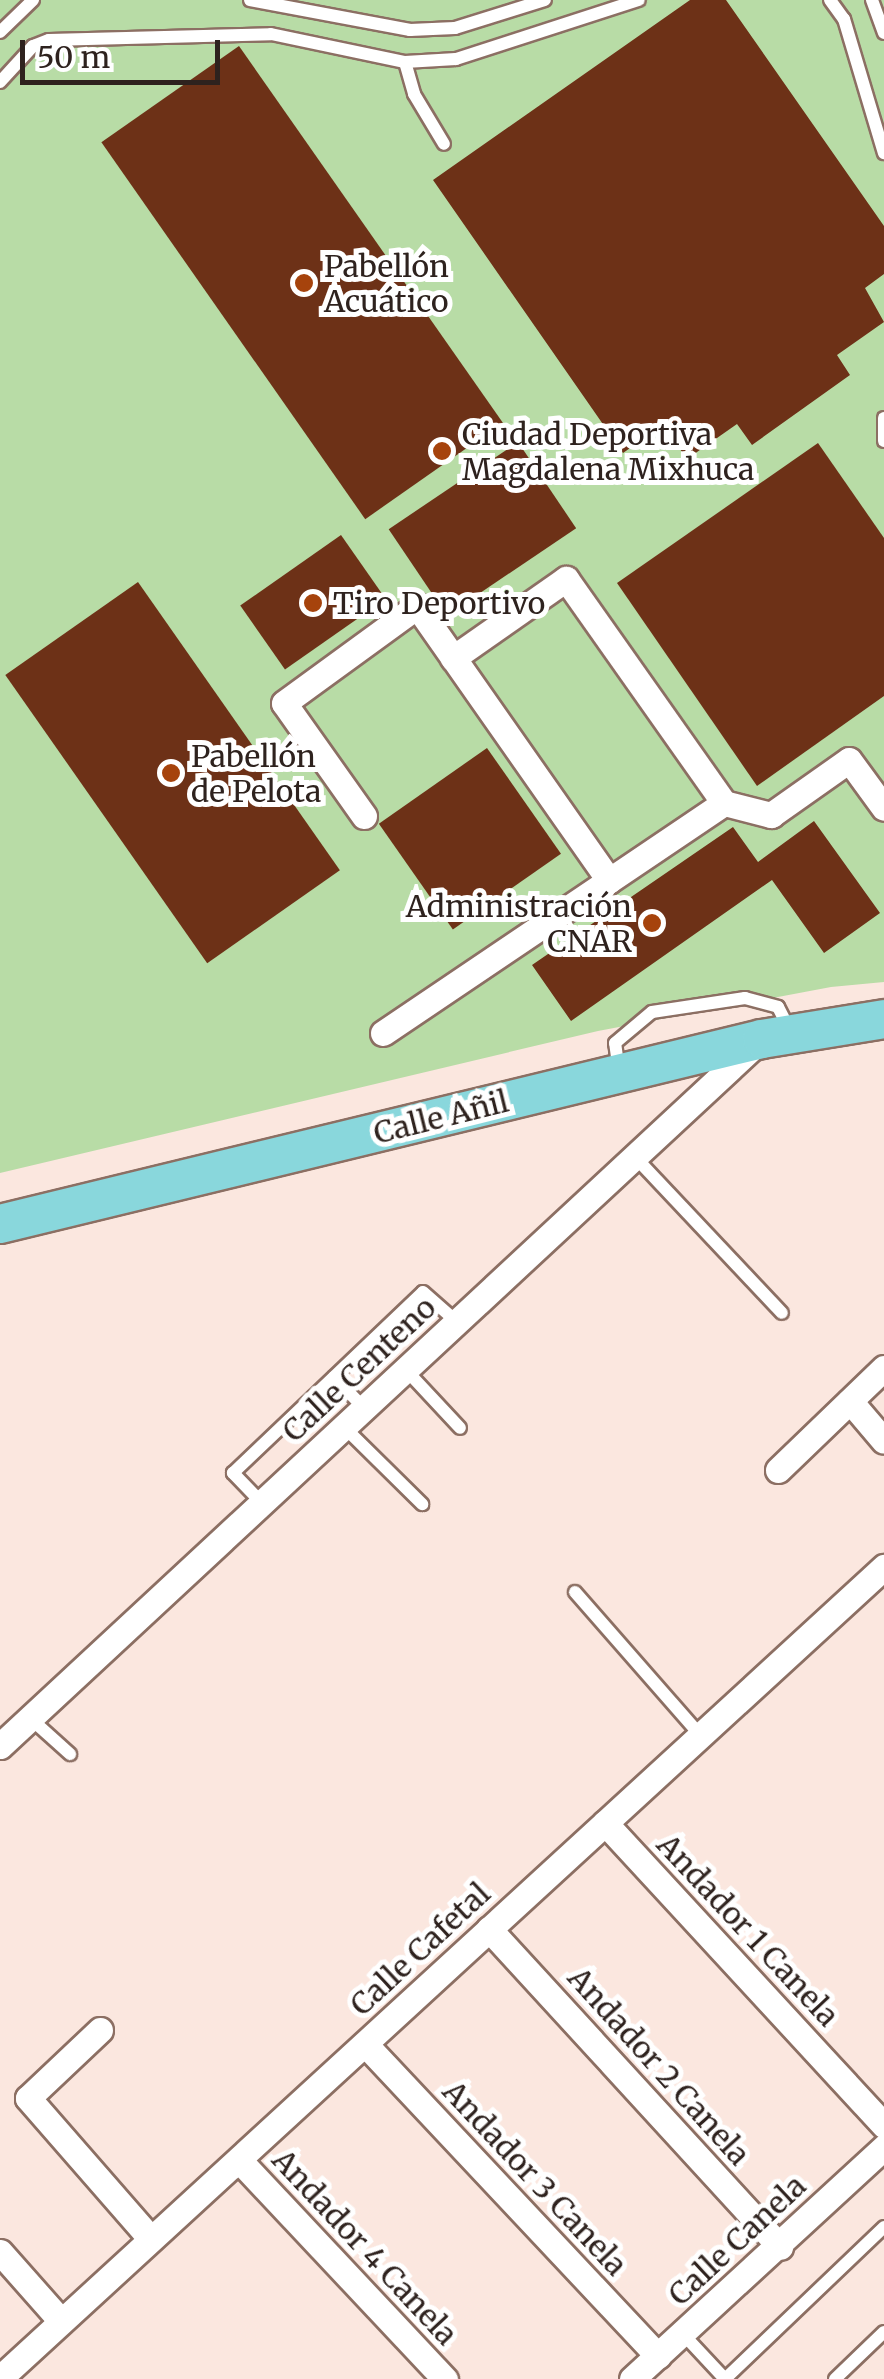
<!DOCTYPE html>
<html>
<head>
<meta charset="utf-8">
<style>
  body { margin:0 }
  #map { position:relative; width:884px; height:2379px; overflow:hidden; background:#fbe7df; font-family:Merriweather,serif }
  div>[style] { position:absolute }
  .green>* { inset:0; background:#b8dca6 }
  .building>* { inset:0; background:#6d3117; transform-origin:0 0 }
  .roads { filter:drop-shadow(2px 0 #8c6f63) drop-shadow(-2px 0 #8c6f63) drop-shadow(0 2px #8c6f63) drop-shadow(0 -2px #8c6f63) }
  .lane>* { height:12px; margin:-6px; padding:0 6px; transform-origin:6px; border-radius:6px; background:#fff }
  .street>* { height:25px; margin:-12.5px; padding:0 12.5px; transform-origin:12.5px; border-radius:12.5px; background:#fff }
  .primary>* { height:38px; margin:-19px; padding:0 19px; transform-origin:19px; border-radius:19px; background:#89d7dc }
  .dots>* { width:28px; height:28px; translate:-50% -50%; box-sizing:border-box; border:5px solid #fff; border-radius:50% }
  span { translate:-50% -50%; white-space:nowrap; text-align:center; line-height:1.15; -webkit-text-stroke:10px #fff; paint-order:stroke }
  .poi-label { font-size:30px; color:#2e221e }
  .left { translate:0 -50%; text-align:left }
  .right { translate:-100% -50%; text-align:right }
  .street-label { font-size:30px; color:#2e221e }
  .scale { position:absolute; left:20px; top:40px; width:200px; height:45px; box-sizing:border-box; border:5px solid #2e221e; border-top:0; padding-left:12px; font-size:30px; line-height:35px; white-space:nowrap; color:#2e221e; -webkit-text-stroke:8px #fff; paint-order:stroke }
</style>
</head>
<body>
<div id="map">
  <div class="green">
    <div style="clip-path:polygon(0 0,884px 0,884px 982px,831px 987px,598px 1031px,0 1173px)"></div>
  </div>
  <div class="building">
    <div style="clip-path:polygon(690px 0,726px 0,884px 226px,884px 274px,865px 288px,884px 322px,837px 355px,850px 375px,752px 445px,737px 424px,687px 459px,663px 425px,623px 453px,433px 180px)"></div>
    <div style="left:239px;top:46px;width:460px;height:168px;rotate:55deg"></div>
    <div style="left:518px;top:442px;width:104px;height:156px;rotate:56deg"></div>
    <div style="clip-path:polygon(818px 443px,884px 538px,884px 696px,757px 786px,617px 583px)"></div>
    <div style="left:341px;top:535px;width:78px;height:123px;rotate:55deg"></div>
    <div style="left:138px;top:582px;width:352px;height:162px;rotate:55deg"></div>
    <div style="left:487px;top:748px;width:129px;height:132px;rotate:55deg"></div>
    <div style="clip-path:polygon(814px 821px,880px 913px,824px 953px,772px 880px,571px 1021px,532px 965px,733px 827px,758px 862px)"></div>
  </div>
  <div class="roads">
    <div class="lane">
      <div style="left:250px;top:0;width:163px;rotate:10.6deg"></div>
      <div style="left:410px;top:30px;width:45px;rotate:-2.5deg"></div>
      <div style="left:455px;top:28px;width:94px;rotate:-17.3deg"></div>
      <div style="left:830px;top:0;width:24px;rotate:54deg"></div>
      <div style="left:844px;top:19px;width:140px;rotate:73.4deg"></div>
      <div style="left:872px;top:0;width:35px;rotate:70deg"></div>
      <div style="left:0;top:32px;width:46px;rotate:-44.1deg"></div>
      <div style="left:405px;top:62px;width:33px;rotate:74deg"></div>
      <div style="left:414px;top:94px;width:58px;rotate:59deg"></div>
      <div style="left:0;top:82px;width:49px;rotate:-47.5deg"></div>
      <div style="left:33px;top:46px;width:17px;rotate:-21deg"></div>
      <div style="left:49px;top:40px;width:222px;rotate:-1.5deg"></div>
      <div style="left:271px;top:34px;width:137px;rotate:11.8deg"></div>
      <div style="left:405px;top:62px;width:51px;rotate:-3.4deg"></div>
      <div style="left:456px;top:59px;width:192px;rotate:-17.9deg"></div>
      <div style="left:884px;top:418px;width:23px;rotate:90deg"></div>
      <div style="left:619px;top:1071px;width:28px;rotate:-98deg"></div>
      <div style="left:615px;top:1043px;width:48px;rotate:-40deg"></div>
      <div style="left:652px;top:1012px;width:94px;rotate:-8.6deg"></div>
      <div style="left:745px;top:998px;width:34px;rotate:15deg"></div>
      <div style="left:778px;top:1007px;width:25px;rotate:63deg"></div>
      <div style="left:635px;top:1157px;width:214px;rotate:46.7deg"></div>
      <div style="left:406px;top:1370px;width:79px;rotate:47deg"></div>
      <div style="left:334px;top:1377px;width:43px;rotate:45.9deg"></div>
      <div style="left:344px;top:1427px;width:110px;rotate:44.6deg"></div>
      <div style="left:262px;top:1503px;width:42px;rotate:-134deg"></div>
      <div style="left:233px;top:1473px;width:262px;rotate:-43.6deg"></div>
      <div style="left:423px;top:1292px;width:45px;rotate:41.4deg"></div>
      <div style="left:575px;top:1592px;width:191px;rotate:48.8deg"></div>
      <div style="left:30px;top:1718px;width:54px;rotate:42deg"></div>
      <div style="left:683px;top:2334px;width:60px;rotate:47deg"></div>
      <div style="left:725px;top:2379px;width:220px;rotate:-43.7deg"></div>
      <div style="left:835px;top:2379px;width:68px;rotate:-43.8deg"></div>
    </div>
    <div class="street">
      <div style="left:453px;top:658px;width:138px;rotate:-35deg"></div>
      <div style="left:566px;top:579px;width:274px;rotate:54.8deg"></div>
      <div style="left:364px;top:816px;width:138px;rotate:-125.3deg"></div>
      <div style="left:284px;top:703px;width:165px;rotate:-36.1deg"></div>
      <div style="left:417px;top:606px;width:335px;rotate:55deg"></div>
      <div style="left:383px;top:1033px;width:411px;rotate:-34deg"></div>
      <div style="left:724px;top:803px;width:49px;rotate:14.3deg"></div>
      <div style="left:771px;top:815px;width:95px;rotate:-35.2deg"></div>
      <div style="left:849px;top:760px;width:59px;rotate:53.9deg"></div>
      <div style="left:850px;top:1401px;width:52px;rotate:49.6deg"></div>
      <div style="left:778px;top:1470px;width:147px;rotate:-43.9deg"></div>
      <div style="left:0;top:1746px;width:1034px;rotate:-42.88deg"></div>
      <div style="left:605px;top:1823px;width:411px;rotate:47.3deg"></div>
      <div style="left:489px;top:1929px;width:431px;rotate:47.5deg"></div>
      <div style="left:100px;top:2030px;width:99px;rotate:136.6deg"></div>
      <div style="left:28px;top:2098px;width:187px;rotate:48.9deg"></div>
      <div style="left:365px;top:2044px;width:428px;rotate:46.8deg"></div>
      <div style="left:239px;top:2160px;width:301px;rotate:46.8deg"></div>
      <div style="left:0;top:2252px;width:92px;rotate:48.5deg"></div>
      <div style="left:0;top:2378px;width:1200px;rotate:-42.53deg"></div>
      <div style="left:632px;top:2379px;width:343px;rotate:-42.6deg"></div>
    </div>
    <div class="primary">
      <div style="left:0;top:1224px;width:784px;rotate:-13.65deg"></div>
      <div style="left:762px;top:1039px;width:124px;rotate:-9.3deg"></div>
    </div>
  </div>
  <div class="dots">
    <div style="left:304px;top:283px;background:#a6430c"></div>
    <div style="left:442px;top:451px;background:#a6430c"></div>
    <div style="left:313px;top:603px;background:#a6430c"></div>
    <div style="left:171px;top:773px;background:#a6430c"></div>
    <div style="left:652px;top:923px;background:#a6430c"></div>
  </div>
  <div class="poi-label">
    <span class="left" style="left:324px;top:283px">Pabellón<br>Acuático</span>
    <span class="left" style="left:462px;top:451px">Ciudad Deportiva<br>Magdalena Mixhuca</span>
    <span class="left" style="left:333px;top:603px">Tiro Deportivo</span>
    <span class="left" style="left:191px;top:773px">Pabellón<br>de Pelota</span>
    <span class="right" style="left:632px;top:923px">Administración<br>CNAR</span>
  </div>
  <div class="street-label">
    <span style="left:441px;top:1117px;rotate:-14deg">Calle Añil</span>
    <span style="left:359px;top:1369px;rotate:-43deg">Calle Centeno</span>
    <span style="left:748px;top:1930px;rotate:47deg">Andador 1 Canela</span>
    <span style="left:420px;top:1949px;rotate:-43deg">Calle Cafetal</span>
    <span style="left:659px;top:2066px;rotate:48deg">Andador 2 Canela</span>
    <span style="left:535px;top:2178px;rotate:47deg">Andador 3 Canela</span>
    <span style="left:737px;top:2240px;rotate:-43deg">Calle Canela</span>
    <span style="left:365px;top:2247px;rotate:47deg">Andador 4 Canela</span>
  </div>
  <div class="scale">50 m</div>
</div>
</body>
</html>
